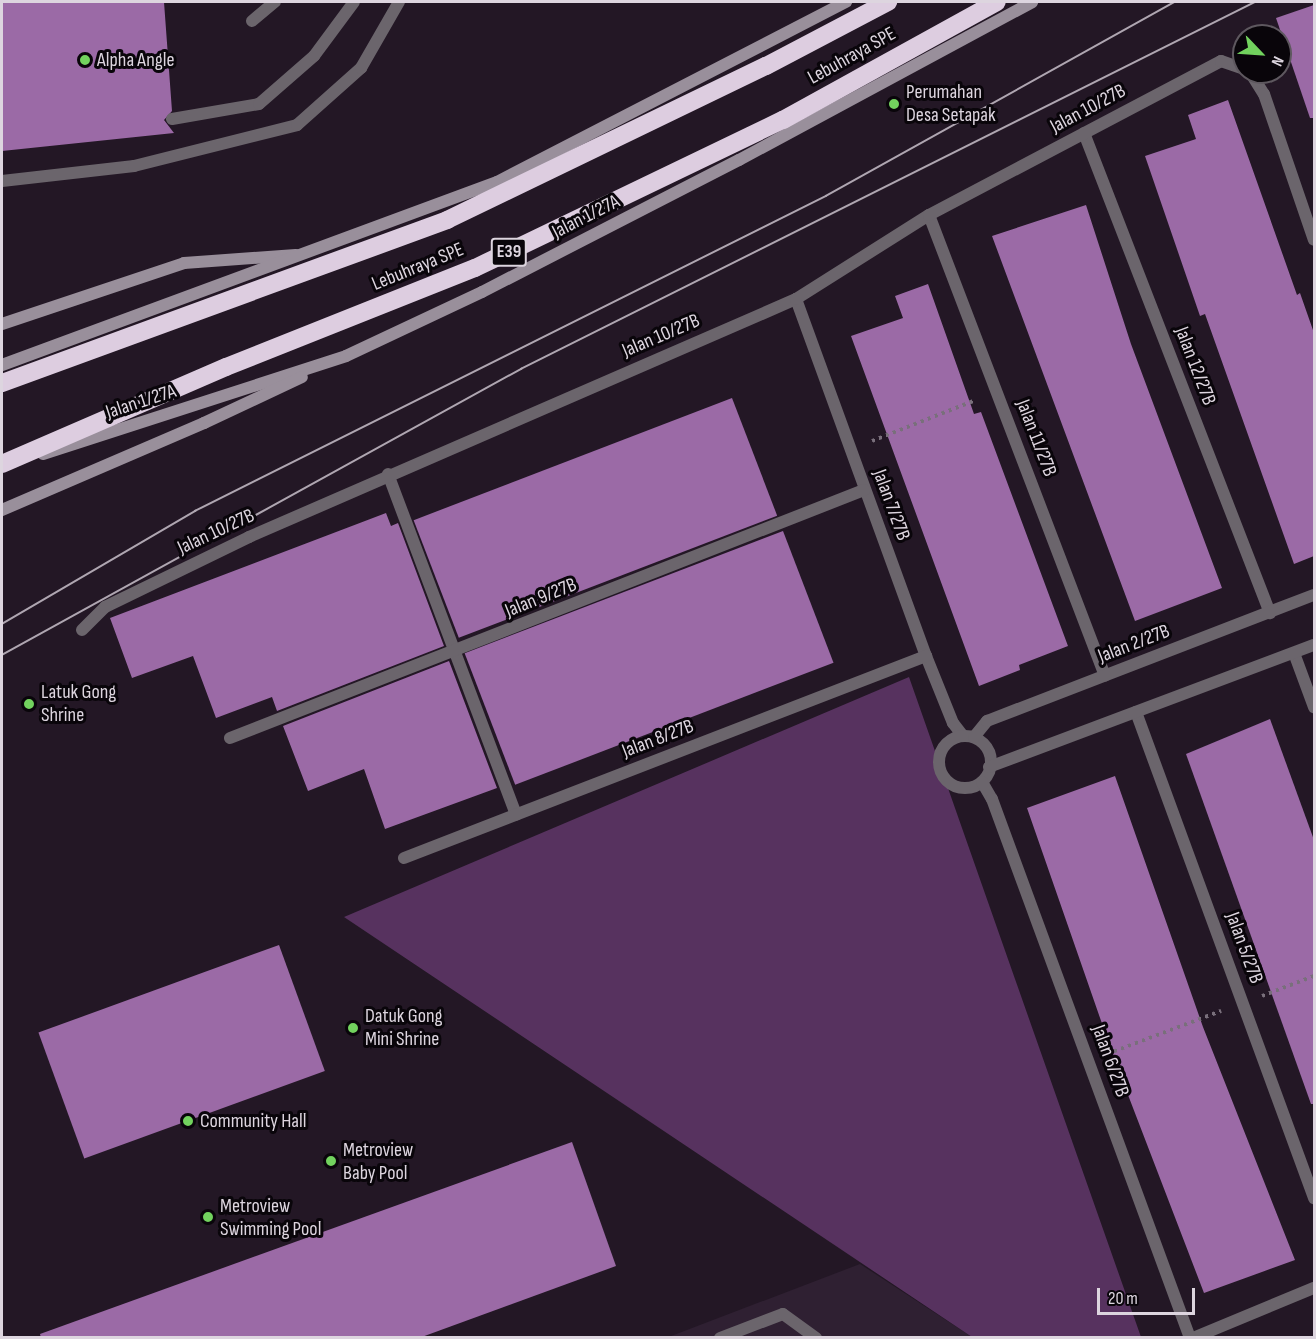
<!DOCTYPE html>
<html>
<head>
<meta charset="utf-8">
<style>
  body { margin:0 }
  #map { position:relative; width:1316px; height:1339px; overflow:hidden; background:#231725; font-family:"Sofia Sans Condensed",sans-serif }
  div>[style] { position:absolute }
  .built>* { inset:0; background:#2f2032 }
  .green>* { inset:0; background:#57325f }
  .building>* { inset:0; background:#9b6aa6; transform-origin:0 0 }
  .path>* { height:4px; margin-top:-2px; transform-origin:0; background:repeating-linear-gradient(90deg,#796f7b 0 3px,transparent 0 7.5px) }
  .service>* { height:12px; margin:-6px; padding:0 6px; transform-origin:6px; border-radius:6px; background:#6b656c }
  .minor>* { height:12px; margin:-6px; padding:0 6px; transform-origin:6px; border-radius:6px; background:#6b656c }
  .minor>.ring { margin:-6px; padding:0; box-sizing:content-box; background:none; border:12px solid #6b656c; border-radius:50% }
  .secondary>* { height:12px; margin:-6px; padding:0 6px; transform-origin:6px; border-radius:6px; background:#998f9b }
  .motorway>* { height:18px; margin:-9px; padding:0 9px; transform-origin:9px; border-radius:9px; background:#ddcde0 }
  .tram>* { height:1.5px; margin:-0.75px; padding:0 0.75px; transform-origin:0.75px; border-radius:0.75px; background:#afa6b1 }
  .dots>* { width:16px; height:16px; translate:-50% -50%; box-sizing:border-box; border:3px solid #09050a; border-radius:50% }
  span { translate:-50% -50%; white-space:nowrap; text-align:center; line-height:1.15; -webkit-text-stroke:6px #09050a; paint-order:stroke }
  .shield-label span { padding:2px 4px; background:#09050a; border:2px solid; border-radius:4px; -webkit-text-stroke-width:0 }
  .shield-label { font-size:18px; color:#ddd5df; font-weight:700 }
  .street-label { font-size:20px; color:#ddd5df }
  .poi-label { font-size:20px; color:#ddd5df }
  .left { translate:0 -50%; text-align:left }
  .frame { position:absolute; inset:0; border:3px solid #ddd5df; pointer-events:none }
  .north { position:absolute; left:1232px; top:24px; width:60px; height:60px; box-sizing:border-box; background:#09050a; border:2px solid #5e585f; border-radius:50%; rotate:115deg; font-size:16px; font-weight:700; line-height:24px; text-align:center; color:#ddd5df }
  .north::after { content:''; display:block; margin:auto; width:21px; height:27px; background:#72d25e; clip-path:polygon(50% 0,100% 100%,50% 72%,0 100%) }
  .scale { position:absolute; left:1097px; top:1288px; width:98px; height:27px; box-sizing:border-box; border:3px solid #ddd5df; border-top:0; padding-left:8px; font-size:18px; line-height:21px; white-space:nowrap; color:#ddd5df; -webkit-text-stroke:4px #09050a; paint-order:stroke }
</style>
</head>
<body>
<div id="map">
  <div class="built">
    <div style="clip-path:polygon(860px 1264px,972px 1337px,666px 1338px)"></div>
  </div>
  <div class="green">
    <div style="clip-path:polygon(909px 677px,1015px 979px,1141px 1337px,972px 1337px,344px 917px)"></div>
  </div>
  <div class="building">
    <div style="clip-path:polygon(2px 2px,164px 2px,172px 111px,164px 120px,174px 133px,2px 151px)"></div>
    <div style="clip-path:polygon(1314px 5px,1314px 118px,1310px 118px,1276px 18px)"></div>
    <div style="clip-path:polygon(1228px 100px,1297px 295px,1300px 293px,1314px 333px,1314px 556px,1294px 564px,1205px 314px,1200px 316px,1145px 156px,1196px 139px,1188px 115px)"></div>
    <div style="clip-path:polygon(1086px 205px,1131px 344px,1222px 588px,1135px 621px,992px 236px)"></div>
    <div style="clip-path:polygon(928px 284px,974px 414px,981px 412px,1068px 646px,1019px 665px,1020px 670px,979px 686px,851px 336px,903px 318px,895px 296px)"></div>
    <div style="left:732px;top:398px;width:126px;height:341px;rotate:69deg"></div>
    <div style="clip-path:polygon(386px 513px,391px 526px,398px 523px,444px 646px,277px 711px,272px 697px,216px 718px,193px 656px,132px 678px,110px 618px)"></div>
    <div style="left:783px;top:531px;width:141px;height:341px;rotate:69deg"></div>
    <div style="clip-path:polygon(449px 661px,497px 788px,385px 829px,364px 769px,308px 791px,283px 726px)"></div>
    <div style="clip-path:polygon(1270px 719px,1314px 840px,1314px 1104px,1311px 1104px,1186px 754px)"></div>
    <div style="clip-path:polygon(1115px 776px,1203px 1027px,1295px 1260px,1204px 1293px,1115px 1061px,1027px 808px)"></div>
    <div style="left:279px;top:945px;width:134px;height:256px;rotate:70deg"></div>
    <div style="clip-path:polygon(572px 1142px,616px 1266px,419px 1338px,41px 1338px,40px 1334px)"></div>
  </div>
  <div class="path">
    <div style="left:872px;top:441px;width:112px;rotate:-21.5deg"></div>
    <div style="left:1262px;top:996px;width:56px;rotate:-21deg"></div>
    <div style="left:1107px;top:1054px;width:122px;rotate:-20.7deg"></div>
  </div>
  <div class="service">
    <div style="left:252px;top:21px;width:30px;rotate:-40deg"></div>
    <div style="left:172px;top:119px;width:88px;rotate:-9.8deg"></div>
    <div style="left:259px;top:104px;width:73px;rotate:-41.1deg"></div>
    <div style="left:314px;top:56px;width:67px;rotate:-53.5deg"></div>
    <div style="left:2px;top:181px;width:133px;rotate:-6.5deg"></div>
    <div style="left:134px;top:166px;width:168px;rotate:-14.1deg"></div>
    <div style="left:297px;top:125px;width:86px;rotate:-41.7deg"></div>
    <div style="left:361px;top:68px;width:76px;rotate:-60.1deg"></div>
    <div style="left:720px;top:1338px;width:67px;rotate:-20.9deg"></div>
    <div style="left:783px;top:1314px;width:41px;rotate:36deg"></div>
    <div style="left:1193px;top:1338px;width:131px;rotate:-22.5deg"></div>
  </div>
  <div class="minor">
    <div style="left:1250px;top:72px;width:26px;rotate:58deg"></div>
    <div style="left:1264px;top:94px;width:154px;rotate:71.1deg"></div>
    <div style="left:1084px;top:133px;width:515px;rotate:68.82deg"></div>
    <div style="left:929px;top:215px;width:493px;rotate:69.1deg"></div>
    <div style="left:796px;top:299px;width:380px;rotate:70deg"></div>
    <div style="left:926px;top:656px;width:72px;rotate:68.1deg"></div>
    <div style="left:953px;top:723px;width:16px;rotate:52deg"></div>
    <div style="left:388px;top:474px;width:364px;rotate:69.4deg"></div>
    <div style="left:82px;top:630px;width:33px;rotate:-45deg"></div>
    <div style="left:105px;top:607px;width:160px;rotate:-25.9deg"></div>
    <div style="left:249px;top:537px;width:597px;rotate:-23.51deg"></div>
    <div style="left:796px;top:299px;width:157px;rotate:-32.3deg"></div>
    <div style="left:929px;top:215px;width:330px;rotate:-27.8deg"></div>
    <div style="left:1221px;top:61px;width:24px;rotate:19deg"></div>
    <div style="left:1294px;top:653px;width:58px;rotate:69.7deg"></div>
    <div style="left:1136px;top:712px;width:518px;rotate:69.88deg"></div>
    <div class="ring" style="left:939px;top:736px;width:40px;height:40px"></div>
    <div style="left:974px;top:737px;width:21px;rotate:-51deg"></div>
    <div style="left:987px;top:721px;width:350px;rotate:-21.1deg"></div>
    <div style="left:230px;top:738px;width:681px;rotate:-21.36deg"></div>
    <div style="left:989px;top:767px;width:347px;rotate:-20.6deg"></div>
    <div style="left:982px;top:782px;width:20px;rotate:60deg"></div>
    <div style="left:992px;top:799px;width:574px;rotate:69.83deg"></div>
    <div style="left:404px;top:858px;width:560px;rotate:-21.16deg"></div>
  </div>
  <div class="secondary">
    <div style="left:2px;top:324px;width:192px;rotate:-18.5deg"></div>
    <div style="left:184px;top:263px;width:112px;rotate:-4.1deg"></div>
    <div style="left:2px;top:365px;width:528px;rotate:-20.29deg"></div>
    <div style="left:497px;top:182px;width:393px;rotate:-27.3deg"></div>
    <div style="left:43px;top:454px;width:318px;rotate:-17.9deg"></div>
    <div style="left:346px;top:356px;width:150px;rotate:-25.2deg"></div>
    <div style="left:482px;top:292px;width:289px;rotate:-27.2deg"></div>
    <div style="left:739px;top:160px;width:333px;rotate:-28.3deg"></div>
    <div style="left:2px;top:510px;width:220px;rotate:-23.3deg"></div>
    <div style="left:204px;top:423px;width:108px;rotate:-25.1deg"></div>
  </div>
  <div class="motorway">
    <div style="left:2px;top:383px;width:474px;rotate:-20.1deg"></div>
    <div style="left:447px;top:220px;width:354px;rotate:-25.8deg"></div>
    <div style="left:766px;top:66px;width:138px;rotate:-27.7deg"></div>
    <div style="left:2px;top:464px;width:244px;rotate:-23.4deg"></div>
    <div style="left:226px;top:367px;width:268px;rotate:-21.7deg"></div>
    <div style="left:475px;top:268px;width:342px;rotate:-25.7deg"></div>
    <div style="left:783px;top:120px;width:244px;rotate:-28.9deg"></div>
  </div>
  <div class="tram">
    <div style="left:2px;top:624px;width:224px;rotate:-30.3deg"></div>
    <div style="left:195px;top:511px;width:705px;rotate:-26.53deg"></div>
    <div style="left:826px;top:196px;width:399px;rotate:-29.1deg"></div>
    <div style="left:2px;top:655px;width:593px;rotate:-28.86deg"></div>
    <div style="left:521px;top:369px;width:821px;rotate:-26.57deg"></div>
  </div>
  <div class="dots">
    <div style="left:85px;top:60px;background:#72d25e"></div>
    <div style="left:894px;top:104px;background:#72d25e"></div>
    <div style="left:29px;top:704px;background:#72d25e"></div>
    <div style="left:353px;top:1028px;background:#72d25e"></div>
    <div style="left:188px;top:1121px;background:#72d25e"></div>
    <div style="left:331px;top:1161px;background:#72d25e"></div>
    <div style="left:208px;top:1217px;background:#72d25e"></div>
  </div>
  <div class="shield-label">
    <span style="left:509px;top:252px">E39</span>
  </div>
  <div class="street-label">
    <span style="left:852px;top:56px;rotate:-29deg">Lebuhraya SPE</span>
    <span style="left:1088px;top:109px;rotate:-28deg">Jalan 10/27B</span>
    <span style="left:586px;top:217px;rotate:-27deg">Jalan 1/27A</span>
    <span style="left:418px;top:267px;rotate:-22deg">Lebuhraya SPE</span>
    <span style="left:661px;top:336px;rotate:-23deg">Jalan 10/27B</span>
    <span style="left:1195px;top:366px;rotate:69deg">Jalan 12/27B</span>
    <span style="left:141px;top:402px;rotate:-18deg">Jalan 1/27A</span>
    <span style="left:1036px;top:438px;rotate:69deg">Jalan 11/27B</span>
    <span style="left:891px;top:505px;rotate:70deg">Jalan 7/27B</span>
    <span style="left:216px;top:532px;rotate:-25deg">Jalan 10/27B</span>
    <span style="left:541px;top:598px;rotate:-22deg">Jalan 9/27B</span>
    <span style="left:1134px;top:644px;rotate:-21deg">Jalan 2/27B</span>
    <span style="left:658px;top:739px;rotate:-21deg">Jalan 8/27B</span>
    <span style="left:1244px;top:948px;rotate:70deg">Jalan 5/27B</span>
    <span style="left:1110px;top:1061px;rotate:70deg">Jalan 6/27B</span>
  </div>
  <div class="poi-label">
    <span class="left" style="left:97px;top:60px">Alpha Angle</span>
    <span class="left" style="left:906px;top:104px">Perumahan<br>Desa Setapak</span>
    <span class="left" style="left:41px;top:704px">Latuk Gong<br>Shrine</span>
    <span class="left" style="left:365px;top:1028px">Datuk Gong<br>Mini Shrine</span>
    <span class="left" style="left:200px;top:1121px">Community Hall</span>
    <span class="left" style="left:343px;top:1162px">Metroview<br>Baby Pool</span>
    <span class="left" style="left:220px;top:1218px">Metroview<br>Swimming Pool</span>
  </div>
  <div class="frame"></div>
  <div class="north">N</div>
  <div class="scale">20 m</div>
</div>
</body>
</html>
